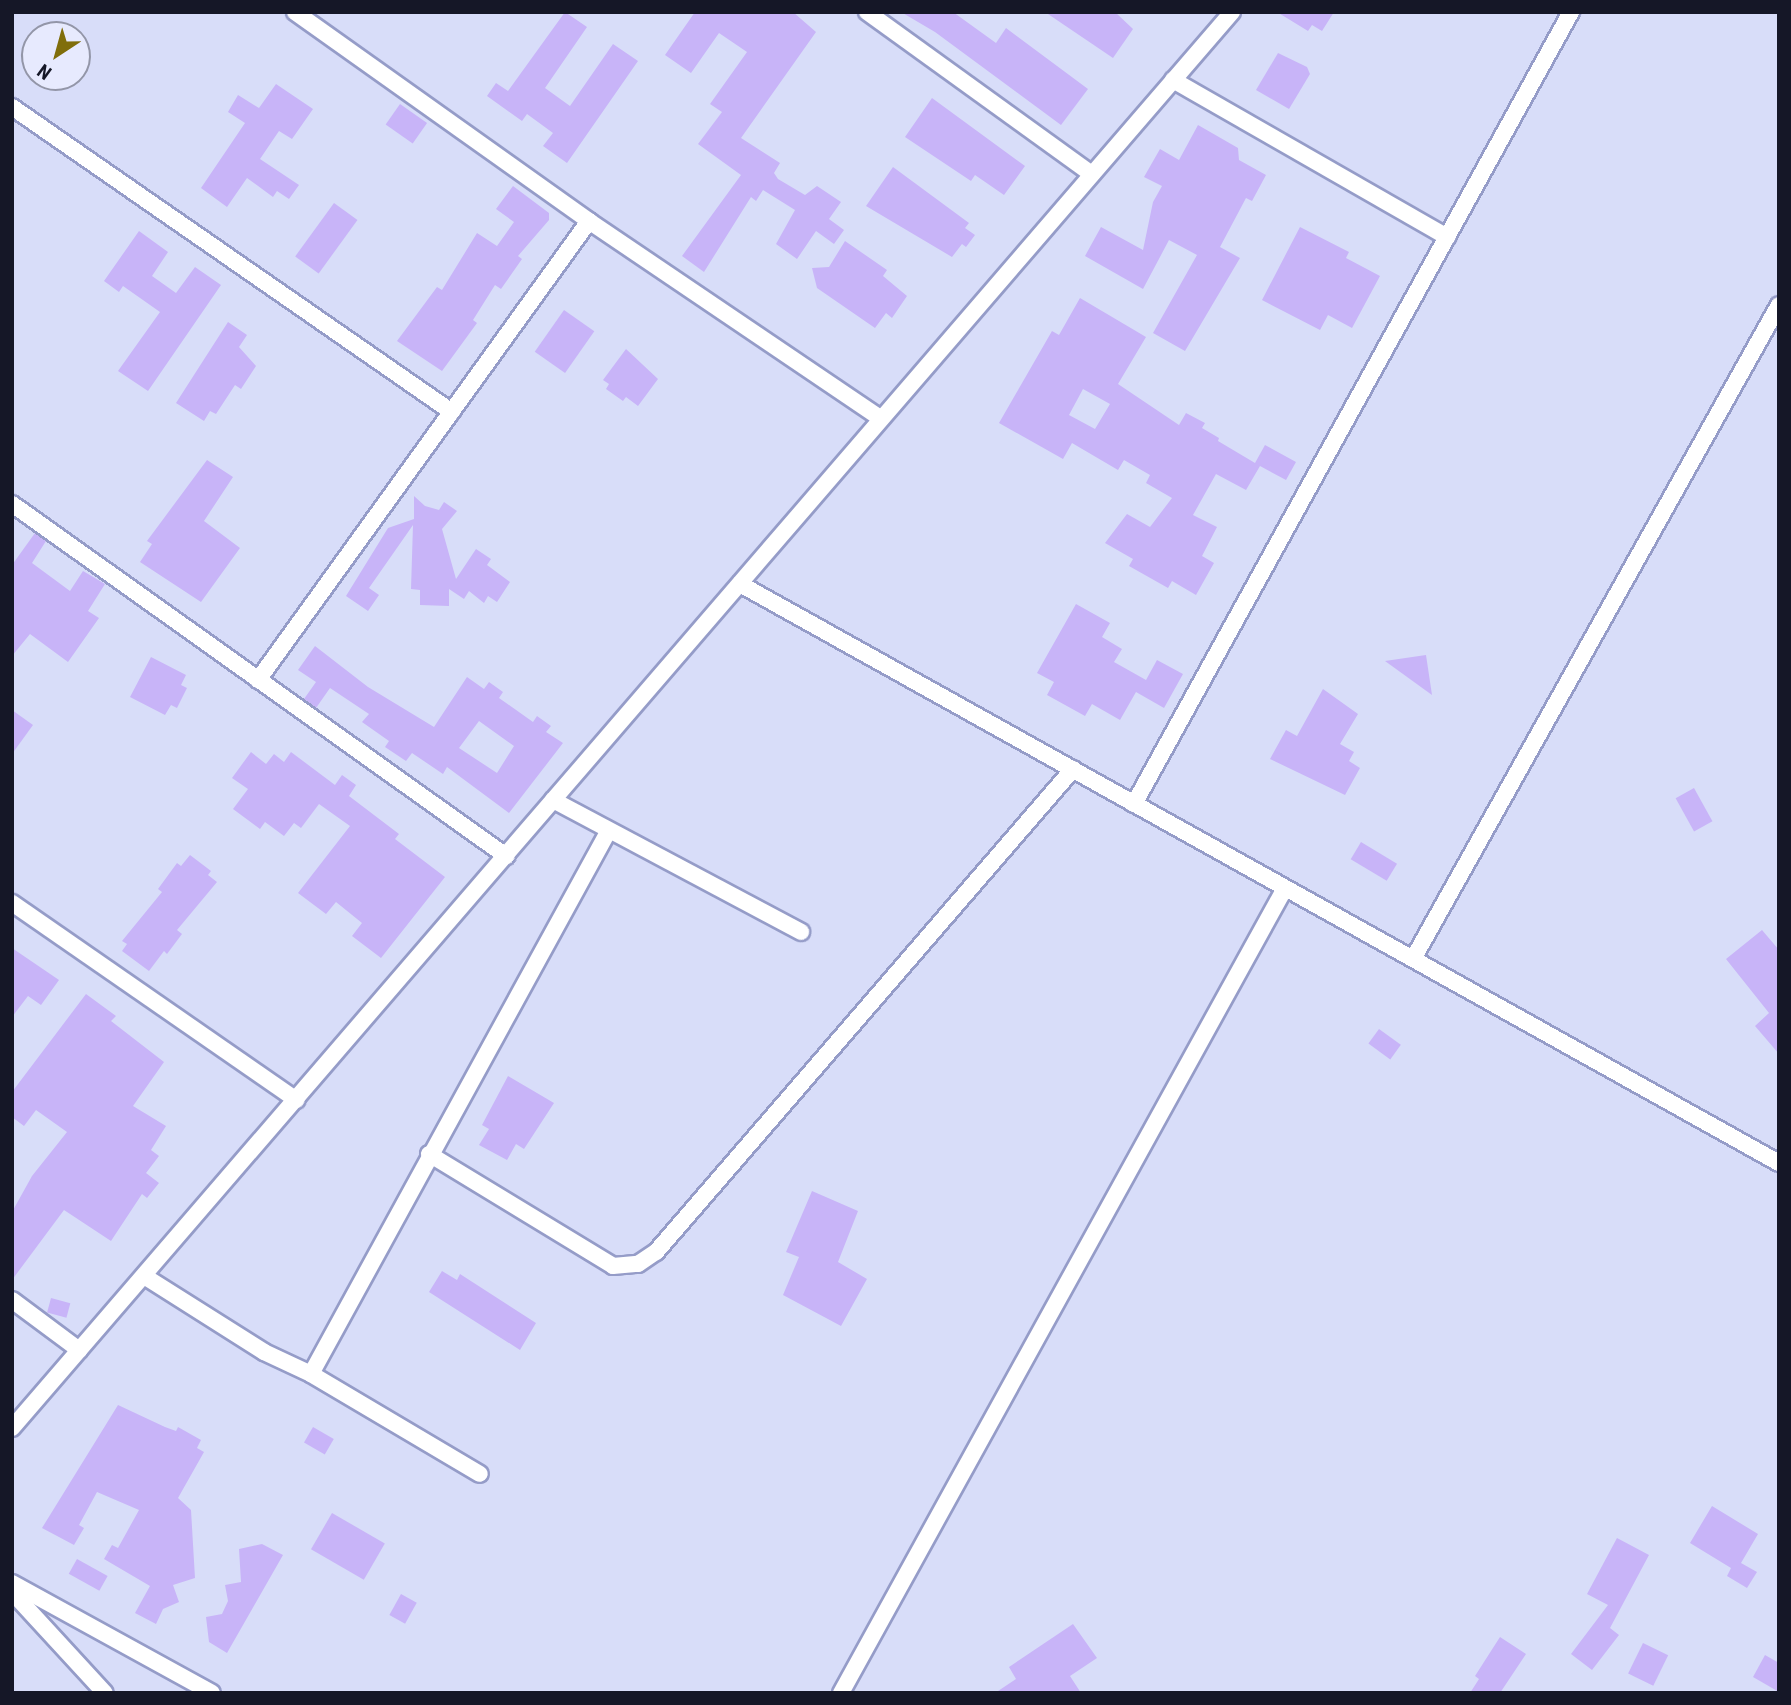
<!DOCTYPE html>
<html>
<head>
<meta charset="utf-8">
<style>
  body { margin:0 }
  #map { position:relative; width:1791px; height:1705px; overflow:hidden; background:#d8ddf9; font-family:"Roboto Condensed",sans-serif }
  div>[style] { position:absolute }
  .building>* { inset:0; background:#c8b4f8; transform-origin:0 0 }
  .roads { filter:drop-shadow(2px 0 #959cc8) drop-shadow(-2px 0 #959cc8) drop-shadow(0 2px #959cc8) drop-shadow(0 -2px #959cc8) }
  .street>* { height:16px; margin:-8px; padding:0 8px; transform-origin:8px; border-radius:8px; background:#fff }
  span { translate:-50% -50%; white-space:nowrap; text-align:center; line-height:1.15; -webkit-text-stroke:5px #e7eafe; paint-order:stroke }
  .frame { position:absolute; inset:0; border:14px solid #151727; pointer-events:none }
  .north { position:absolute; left:21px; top:21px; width:70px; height:70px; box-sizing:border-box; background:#e7eafe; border:2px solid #9396a8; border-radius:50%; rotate:216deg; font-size:19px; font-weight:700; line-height:28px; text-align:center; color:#151727 }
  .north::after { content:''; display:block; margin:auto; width:24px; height:32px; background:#806e0b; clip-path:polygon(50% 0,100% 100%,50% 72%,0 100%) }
</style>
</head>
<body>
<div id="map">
  <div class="building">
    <div style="clip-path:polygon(565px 12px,587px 27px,545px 88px,570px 106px,613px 44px,638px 61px,567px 163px,543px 146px,553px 133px,527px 114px,522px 121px,487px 96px,496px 83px,508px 91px)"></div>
    <div style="clip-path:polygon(695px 12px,793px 12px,816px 32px,741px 138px,780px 163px,774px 173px,778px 179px,805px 195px,817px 186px,841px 202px,829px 219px,844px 230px,834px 244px,816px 231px,797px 259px,776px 244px,795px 210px,763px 190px,756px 201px,751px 197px,704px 272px,682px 256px,741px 175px,698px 144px,722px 112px,710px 104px,747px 52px,719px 33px,691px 73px,665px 55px)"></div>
    <div style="clip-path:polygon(901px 12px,953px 12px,996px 43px,1006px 28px,1088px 89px,1061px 125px,935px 32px)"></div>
    <div style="clip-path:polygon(1045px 12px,1115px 12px,1133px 29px,1113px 58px)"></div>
    <div style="clip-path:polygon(1277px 12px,1334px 12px,1322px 31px,1312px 25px,1308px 31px)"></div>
    <div style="clip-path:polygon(1278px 53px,1307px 67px,1310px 74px,1289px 109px,1256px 90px)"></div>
    <div style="clip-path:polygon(276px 84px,313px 109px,292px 139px,279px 131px,260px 159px,299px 185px,289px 199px,277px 191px,273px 197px,247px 178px,227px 207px,201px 188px,245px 123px,228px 112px,238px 95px,259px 108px)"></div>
    <div style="clip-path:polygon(932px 98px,1025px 166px,1004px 195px,975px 175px,971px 181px,905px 137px)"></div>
    <div style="left:400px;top:104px;width:33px;height:25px;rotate:35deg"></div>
    <div style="clip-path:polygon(1198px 125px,1238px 148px,1239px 160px,1266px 175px,1252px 201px,1246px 198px,1220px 247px,1240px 258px,1185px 351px,1153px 333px,1197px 255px,1169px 240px,1143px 289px,1085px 256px,1101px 227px,1143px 250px,1153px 202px,1162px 186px,1144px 177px,1160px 149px,1179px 160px)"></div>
    <div style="clip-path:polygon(893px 167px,969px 223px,965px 228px,975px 235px,966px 247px,962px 244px,952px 257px,866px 206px)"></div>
    <div style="clip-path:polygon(513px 186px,549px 213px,549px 220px,518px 256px,522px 259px,501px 289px,495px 285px,473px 320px,477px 323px,442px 371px,397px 341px,437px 287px,442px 290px,477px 233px,497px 246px,514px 222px,496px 209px)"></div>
    <div style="left:334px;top:203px;width:29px;height:66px;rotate:36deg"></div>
    <div style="clip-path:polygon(1300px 227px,1349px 252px,1346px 258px,1380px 276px,1352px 328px,1328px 315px,1320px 330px,1262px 300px)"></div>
    <div style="clip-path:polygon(139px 231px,168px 252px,152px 276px,176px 293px,195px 267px,221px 285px,148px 391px,118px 371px,160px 312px,123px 286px,119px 292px,104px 281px)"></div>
    <div style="clip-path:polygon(845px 241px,887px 270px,883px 276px,907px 296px,892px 318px,886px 313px,875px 328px,817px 288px,812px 268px,829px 267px)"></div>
    <div style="clip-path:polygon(evenodd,1080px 298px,1146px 337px,1118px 384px,1179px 425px,1186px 413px,1205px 423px,1202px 428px,1219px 438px,1218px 441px,1255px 463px,1265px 445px,1296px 462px,1286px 480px,1260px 466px,1246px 490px,1216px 474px,1193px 515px,1217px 527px,1202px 556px,1214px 563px,1196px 595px,1172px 581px,1168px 588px,1129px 566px,1133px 559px,1105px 543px,1127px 514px,1150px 527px,1172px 498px,1146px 483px,1150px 475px,1124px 460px,1118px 470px,1072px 443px,1063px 459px,999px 423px,1052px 331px,1059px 335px,1080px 298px,1083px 389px,1110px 404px,1095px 429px,1069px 415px,1083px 389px)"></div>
    <div style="left:564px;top:310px;width:37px;height:51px;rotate:35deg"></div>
    <div style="clip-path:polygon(228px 322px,247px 335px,239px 347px,256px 366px,241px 389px,235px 385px,216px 414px,210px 411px,204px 421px,176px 403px)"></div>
    <div style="clip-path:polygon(626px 349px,658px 379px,638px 406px,626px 397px,623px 401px,606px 389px,609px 384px,603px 380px)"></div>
    <div style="clip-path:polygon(207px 460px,233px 477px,204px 521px,240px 548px,201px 602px,140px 562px,152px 544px,147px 541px)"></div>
    <div style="clip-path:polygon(414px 496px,425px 506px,439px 510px,444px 502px,457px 511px,442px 529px,456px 579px,476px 549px,491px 559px,487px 565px,510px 582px,497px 602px,488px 596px,484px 603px,469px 591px,464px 599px,449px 589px,449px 606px,420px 605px,420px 590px,411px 589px,413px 525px,369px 588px,379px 595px,368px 611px,346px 596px,388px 528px,414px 519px)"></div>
    <div style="clip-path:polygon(35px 533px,46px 541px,32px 563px,70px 591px,83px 571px,105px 584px,88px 611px,99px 618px,68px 662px,30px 634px,12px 656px,12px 565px)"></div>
    <div style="clip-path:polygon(1076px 604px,1110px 623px,1102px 637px,1122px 649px,1114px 662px,1146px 680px,1157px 660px,1183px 674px,1164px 708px,1136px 692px,1120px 720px,1092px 704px,1085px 716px,1047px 695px,1054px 682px,1037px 673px)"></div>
    <div style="clip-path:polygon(evenodd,315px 646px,368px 687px,434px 727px,467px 677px,484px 689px,489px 682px,503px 692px,499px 698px,533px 722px,537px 716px,551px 726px,546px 732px,563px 743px,509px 813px,447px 767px,443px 774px,412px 753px,406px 761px,385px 747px,389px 741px,362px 722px,369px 714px,330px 688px,316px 708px,304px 699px,316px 682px,298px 670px,315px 646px,479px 721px,514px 746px,497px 773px,459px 748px,479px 721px)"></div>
    <div style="clip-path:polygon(1426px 655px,1432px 695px,1385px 661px)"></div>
    <div style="clip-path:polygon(151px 657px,186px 675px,181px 685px,187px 688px,177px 708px,171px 705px,165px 715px,130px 697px)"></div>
    <div style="clip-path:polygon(1323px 689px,1358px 714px,1340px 744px,1354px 752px,1349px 761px,1360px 768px,1345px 795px,1270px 759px,1286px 730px,1297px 736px)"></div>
    <div style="clip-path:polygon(12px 710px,33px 725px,12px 754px)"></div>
    <div style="clip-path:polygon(251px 752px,266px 764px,274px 754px,284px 762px,291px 752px,335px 785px,342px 775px,356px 785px,349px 796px,399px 834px,395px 839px,445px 877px,381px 958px,352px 936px,362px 923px,336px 902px,326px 914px,298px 893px,350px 826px,319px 804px,301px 828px,294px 823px,284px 836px,265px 822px,260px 829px,233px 809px,248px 789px,232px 778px)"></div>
    <div style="left:1694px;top:788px;width:38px;height:21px;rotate:61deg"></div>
    <div style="left:1361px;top:842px;width:42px;height:20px;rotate:31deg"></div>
    <div style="clip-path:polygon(190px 855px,211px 871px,208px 875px,217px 882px,177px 930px,182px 934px,167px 954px,164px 951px,149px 971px,122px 951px,127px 944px,122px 941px,162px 892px,158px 889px,177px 863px,181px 866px)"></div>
    <div style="clip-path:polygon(1762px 930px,1779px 950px,1779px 1054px,1755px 1026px,1769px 1013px,1726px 959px)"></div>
    <div style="clip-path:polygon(12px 948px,59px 980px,41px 1005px,28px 996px,12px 1017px)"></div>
    <div style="clip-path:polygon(86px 994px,116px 1016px,111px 1021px,164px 1062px,133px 1106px,166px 1126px,151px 1150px,159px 1156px,146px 1173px,159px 1183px,147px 1198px,142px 1194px,111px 1241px,64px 1210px,12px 1280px,12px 1212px,32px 1176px,67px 1132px,36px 1110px,24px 1126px,12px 1117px,12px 1092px)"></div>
    <div style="left:1379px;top:1029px;width:27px;height:18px;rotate:36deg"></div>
    <div style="clip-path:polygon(508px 1076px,554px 1103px,524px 1149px,516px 1144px,507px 1160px,479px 1145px,489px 1129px,482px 1125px)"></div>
    <div style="clip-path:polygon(812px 1191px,858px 1211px,838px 1262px,867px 1279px,841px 1326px,783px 1295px,799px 1257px,786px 1252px)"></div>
    <div style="clip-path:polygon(442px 1271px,457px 1280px,460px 1274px,536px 1323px,520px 1350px,429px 1292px)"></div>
    <div style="left:51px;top:1298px;width:20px;height:15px;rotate:15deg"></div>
    <div style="clip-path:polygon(118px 1405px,165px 1427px,176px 1431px,178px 1427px,201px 1440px,197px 1448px,204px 1452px,178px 1498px,191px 1510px,195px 1578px,173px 1585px,179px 1602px,163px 1609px,156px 1624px,135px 1613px,150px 1586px,104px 1559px,112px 1545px,118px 1548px,139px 1510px,97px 1492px,79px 1525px,84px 1528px,74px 1545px,42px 1528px)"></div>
    <div style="left:313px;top:1427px;width:24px;height:18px;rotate:30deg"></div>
    <div style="clip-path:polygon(1712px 1506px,1758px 1534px,1741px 1563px,1757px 1572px,1747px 1588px,1727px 1576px,1731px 1568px,1690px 1543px)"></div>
    <div style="left:332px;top:1513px;width:61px;height:42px;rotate:30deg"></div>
    <div style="clip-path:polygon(1617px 1538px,1649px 1555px,1610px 1628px,1619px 1635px,1592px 1670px,1571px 1654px,1608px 1605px,1587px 1594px)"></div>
    <div style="clip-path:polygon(262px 1544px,283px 1555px,227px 1653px,209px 1642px,206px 1617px,222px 1614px,228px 1601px,225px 1585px,241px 1582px,239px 1549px)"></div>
    <div style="left:77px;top:1559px;width:35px;height:17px;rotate:29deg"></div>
    <div style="left:401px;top:1594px;width:18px;height:24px;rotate:29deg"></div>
    <div style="clip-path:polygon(1073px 1624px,1097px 1658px,1070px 1676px,1081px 1693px,995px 1693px,1016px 1679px,1009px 1667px)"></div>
    <div style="clip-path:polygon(1500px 1637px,1526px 1654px,1500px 1693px,1470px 1693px,1479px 1679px,1475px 1676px)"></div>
    <div style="left:1643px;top:1643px;width:28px;height:34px;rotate:26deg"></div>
    <div style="clip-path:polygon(1765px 1655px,1779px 1663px,1779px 1692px,1753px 1677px)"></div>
  </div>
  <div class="roads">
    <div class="street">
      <div style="left:295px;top:12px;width:361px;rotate:35.4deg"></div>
      <div style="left:589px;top:221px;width:350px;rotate:34.1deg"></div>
      <div style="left:867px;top:12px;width:277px;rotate:35.8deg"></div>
      <div style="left:1173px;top:80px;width:316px;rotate:29.8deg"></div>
      <div style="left:12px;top:107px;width:535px;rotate:34.73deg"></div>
      <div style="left:12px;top:504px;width:607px;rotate:35.47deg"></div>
      <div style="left:740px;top:584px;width:1189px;rotate:29.13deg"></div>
      <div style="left:258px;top:680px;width:566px;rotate:-54.2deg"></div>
      <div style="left:553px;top:800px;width:281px;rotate:28deg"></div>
      <div style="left:1134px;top:804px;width:905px;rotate:-61.11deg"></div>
      <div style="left:12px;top:903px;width:346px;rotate:34.7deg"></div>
      <div style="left:1413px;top:959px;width:749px;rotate:-60.77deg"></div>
      <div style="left:429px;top:1154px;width:215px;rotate:31.3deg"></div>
      <div style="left:613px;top:1266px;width:25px;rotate:-5deg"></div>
      <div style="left:638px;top:1264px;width:22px;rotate:-34deg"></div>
      <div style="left:656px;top:1252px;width:638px;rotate:-49.19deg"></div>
      <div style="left:144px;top:1276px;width:142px;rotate:32.3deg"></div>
      <div style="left:264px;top:1352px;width:52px;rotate:25.1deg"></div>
      <div style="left:311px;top:1374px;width:196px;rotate:30.6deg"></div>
      <div style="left:12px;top:1300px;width:84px;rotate:36.7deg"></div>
      <div style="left:311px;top:1374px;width:618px;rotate:-61.28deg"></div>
      <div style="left:12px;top:1428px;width:1869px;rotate:-49.25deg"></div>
      <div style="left:12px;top:1583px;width:228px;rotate:28.8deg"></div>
      <div style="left:12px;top:1592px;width:137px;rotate:47.4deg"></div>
      <div style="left:841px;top:1693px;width:919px;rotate:-61.12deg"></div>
    </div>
  </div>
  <div class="frame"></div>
  <div class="north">N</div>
</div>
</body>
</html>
